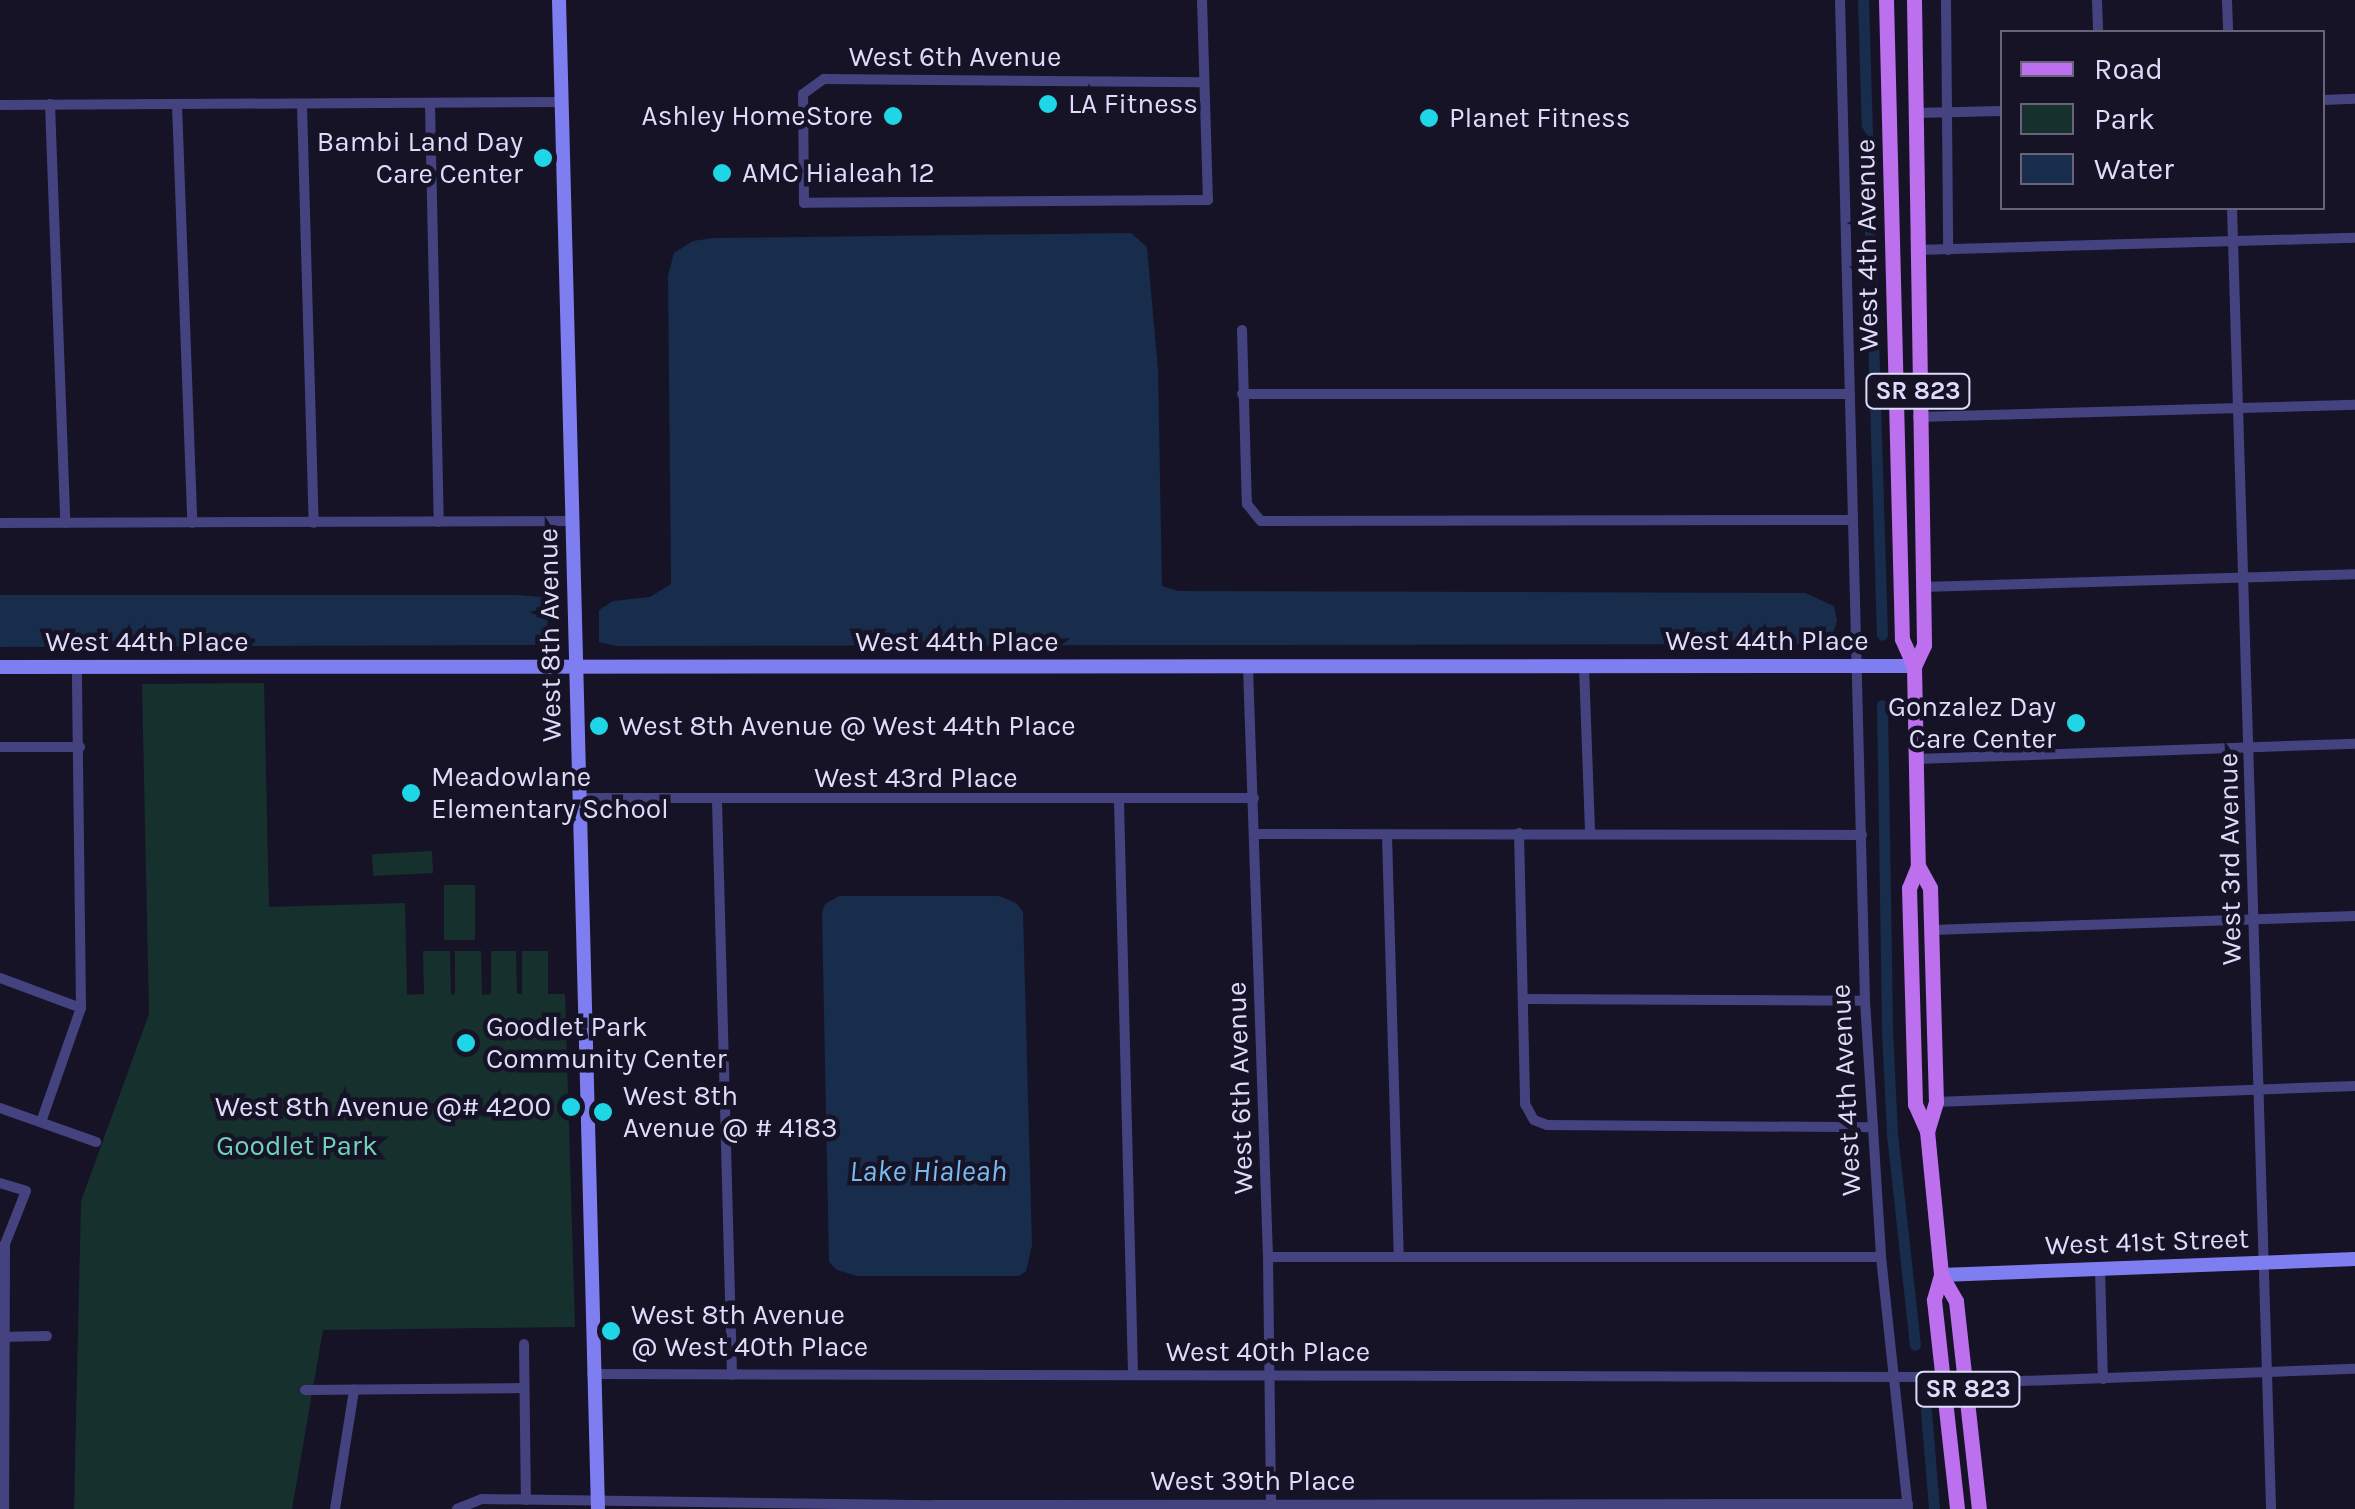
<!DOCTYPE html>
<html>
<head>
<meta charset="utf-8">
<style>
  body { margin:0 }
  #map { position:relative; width:2355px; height:1509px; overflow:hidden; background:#161326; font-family:Karla,sans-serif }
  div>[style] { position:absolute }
  .green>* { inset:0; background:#16302e; transform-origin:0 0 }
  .water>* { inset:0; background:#172d4b }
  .canal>* { height:11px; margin:-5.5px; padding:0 5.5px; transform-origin:5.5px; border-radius:5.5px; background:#172d4b }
  .street>* { height:10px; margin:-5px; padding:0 5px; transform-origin:5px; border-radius:5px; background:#444380 }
  .secondary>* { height:14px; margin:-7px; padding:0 7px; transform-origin:7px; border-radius:7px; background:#7e7ef0 }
  .primary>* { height:15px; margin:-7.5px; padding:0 7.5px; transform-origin:7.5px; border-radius:7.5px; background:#bc70ee }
  .dots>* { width:28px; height:28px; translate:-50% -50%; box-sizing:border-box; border:5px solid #161326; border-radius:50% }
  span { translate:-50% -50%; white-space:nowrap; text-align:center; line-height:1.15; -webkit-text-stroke:9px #161326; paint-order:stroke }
  .shield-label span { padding:2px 8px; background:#161326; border:2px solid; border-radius:8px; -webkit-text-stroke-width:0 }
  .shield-label { font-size:25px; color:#dfdcfb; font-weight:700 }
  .street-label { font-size:28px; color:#dfdcfb }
  .poi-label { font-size:28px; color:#dfdcfb }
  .left { translate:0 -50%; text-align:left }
  .right { translate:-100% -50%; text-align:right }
  .park-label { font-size:28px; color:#70d3b8 }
  .water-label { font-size:30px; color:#76baef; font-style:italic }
  .legend { position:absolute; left:2000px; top:30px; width:325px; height:180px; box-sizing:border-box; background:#161326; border:2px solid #66637b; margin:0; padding:12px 18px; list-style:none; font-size:30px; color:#dfdcfb }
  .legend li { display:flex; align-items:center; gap:20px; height:50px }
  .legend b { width:50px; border:2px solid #66637b }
</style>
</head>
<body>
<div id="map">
  <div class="green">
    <div style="clip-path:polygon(264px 683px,269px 907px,405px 903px,407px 995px,424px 994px,423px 951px,450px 951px,451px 995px,455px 994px,455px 951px,481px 951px,482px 995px,491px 994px,491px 951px,516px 951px,517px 994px,522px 994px,522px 951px,548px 951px,548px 994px,565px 994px,575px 1327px,323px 1330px,292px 1509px,74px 1509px,81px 1201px,149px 1014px,142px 684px)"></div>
    <div style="left:432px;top:851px;width:22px;height:60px;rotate:87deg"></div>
    <div style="left:444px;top:885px;width:31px;height:55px"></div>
  </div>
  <div class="water">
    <div style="clip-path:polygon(1131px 233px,1147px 247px,1158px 370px,1162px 586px,1178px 591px,1805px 593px,1834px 606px,1837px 621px,1832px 637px,1818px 644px,617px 646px,599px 642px,599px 610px,613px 601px,650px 597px,671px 584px,668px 276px,674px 253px,693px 241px,713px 238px)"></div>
    <div style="clip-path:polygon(0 595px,516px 595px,542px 597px,548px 604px,547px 636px,538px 645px,0 647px)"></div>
    <div style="clip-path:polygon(839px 896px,999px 896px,1016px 903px,1023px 912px,1032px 1245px,1026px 1271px,1019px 1276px,857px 1276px,837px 1270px,829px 1262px,822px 913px,825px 904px)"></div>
  </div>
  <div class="canal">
    <div style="left:1863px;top:0;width:635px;rotate:88.29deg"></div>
    <div style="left:1882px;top:705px;width:326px;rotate:89.1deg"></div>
    <div style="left:1887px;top:1031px;width:103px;rotate:87.2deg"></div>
    <div style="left:1892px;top:1134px;width:212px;rotate:83.8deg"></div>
    <div style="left:1926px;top:1411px;width:98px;rotate:85.3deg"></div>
  </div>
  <div class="street">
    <div style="left:1202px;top:0;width:200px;rotate:88.3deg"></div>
    <div style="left:1208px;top:200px;width:404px;rotate:179.6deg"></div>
    <div style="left:804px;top:203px;width:109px;rotate:-90.5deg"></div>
    <div style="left:803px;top:94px;width:26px;rotate:-36deg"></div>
    <div style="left:824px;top:79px;width:379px;rotate:0.5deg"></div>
    <div style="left:1840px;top:0;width:1001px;rotate:88.57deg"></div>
    <div style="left:1865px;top:1001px;width:256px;rotate:86.4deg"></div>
    <div style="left:1881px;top:1257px;width:253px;rotate:83.9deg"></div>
    <div style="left:1946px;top:0;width:250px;rotate:89.5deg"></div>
    <div style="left:2097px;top:0;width:32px;rotate:88deg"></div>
    <div style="left:2227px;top:0;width:32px;rotate:88deg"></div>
    <div style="left:2322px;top:100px;width:33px;rotate:-2deg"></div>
    <div style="left:50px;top:104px;width:419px;rotate:87.9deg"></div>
    <div style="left:430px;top:104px;width:418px;rotate:88.8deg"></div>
    <div style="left:0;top:105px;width:562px;rotate:-0.31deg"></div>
    <div style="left:177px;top:105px;width:418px;rotate:87.9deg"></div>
    <div style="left:302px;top:105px;width:418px;rotate:88.4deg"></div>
    <div style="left:1916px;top:113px;width:86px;rotate:-1.3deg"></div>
    <div style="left:2232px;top:208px;width:1302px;rotate:88.28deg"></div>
    <div style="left:1916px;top:250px;width:439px;rotate:-1.6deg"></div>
    <div style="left:1242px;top:330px;width:174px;rotate:88.4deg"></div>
    <div style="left:1247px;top:504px;width:22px;rotate:51deg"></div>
    <div style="left:1261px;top:521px;width:592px;rotate:-0.1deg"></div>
    <div style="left:1242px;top:394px;width:608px"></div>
    <div style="left:1918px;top:417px;width:437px;rotate:-1.6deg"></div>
    <div style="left:0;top:523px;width:573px;rotate:-0.2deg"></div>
    <div style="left:1922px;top:587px;width:433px;rotate:-1.7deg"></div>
    <div style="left:1248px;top:667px;width:590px;rotate:88.06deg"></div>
    <div style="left:1268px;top:1257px;width:251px;rotate:89.3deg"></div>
    <div style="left:1584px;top:667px;width:167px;rotate:87.9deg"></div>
    <div style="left:0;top:747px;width:80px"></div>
    <div style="left:1916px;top:759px;width:439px;rotate:-2deg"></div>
    <div style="left:578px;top:798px;width:676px"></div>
    <div style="left:717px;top:801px;width:574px;rotate:88.5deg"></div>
    <div style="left:1119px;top:801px;width:573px;rotate:88.6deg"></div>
    <div style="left:1519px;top:833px;width:271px;rotate:88.7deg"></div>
    <div style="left:1525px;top:1104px;width:18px;rotate:61deg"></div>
    <div style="left:1534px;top:1120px;width:14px;rotate:21deg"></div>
    <div style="left:1547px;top:1125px;width:326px;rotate:0.4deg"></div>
    <div style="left:1254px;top:834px;width:608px;rotate:0.09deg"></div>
    <div style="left:1387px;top:835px;width:419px;rotate:88.4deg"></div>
    <div style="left:1931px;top:930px;width:424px;rotate:-1.9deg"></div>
    <div style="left:0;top:978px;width:86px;rotate:20.3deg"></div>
    <div style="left:1523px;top:999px;width:342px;rotate:0.3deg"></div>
    <div style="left:1936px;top:1102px;width:419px;rotate:-2.2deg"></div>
    <div style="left:0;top:1108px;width:102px;rotate:19.5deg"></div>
    <div style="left:41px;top:1122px;width:121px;rotate:-70.7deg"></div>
    <div style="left:81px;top:1008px;width:341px;rotate:-90.7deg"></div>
    <div style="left:0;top:1183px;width:27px;rotate:17deg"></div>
    <div style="left:26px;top:1191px;width:57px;rotate:111.6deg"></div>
    <div style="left:5px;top:1244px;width:265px;rotate:90.2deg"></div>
    <div style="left:1268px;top:1257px;width:613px"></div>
    <div style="left:2100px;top:1268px;width:111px;rotate:88.5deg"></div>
    <div style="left:0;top:1337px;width:47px;rotate:-1.2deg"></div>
    <div style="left:524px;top:1344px;width:156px;rotate:89.3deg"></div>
    <div style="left:592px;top:1374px;width:1353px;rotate:0.13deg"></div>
    <div style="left:1968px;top:1383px;width:387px;rotate:-2.1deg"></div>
    <div style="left:305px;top:1390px;width:218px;rotate:-0.5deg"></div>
    <div style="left:335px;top:1509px;width:121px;rotate:-80.9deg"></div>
    <div style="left:457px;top:1509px;width:27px;rotate:-22deg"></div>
    <div style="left:482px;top:1499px;width:451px;rotate:0.8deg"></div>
    <div style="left:933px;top:1505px;width:975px;rotate:-0.06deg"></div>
  </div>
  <div class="secondary">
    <div style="left:559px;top:0;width:1510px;rotate:88.52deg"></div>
    <div style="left:0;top:667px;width:1914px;rotate:-0.03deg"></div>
    <div style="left:1941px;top:1275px;width:414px;rotate:-2.2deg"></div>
  </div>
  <div class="primary">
    <div style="left:1886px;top:0;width:639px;rotate:88.57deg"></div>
    <div style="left:1902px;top:639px;width:30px;rotate:66deg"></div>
    <div style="left:1914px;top:0;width:645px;rotate:89.11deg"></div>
    <div style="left:1924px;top:645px;width:23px;rotate:115deg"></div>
    <div style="left:1914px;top:666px;width:200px;rotate:88.9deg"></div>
    <div style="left:1918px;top:866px;width:25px;rotate:61deg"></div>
    <div style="left:1930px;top:888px;width:214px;rotate:88.4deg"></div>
    <div style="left:1936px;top:1102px;width:30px;rotate:107deg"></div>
    <div style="left:1918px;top:866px;width:24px;rotate:112deg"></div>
    <div style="left:1909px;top:888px;width:216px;rotate:88.4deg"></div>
    <div style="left:1915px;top:1104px;width:30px;rotate:66deg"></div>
    <div style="left:1927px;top:1131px;width:145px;rotate:84.4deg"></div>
    <div style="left:1941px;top:1275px;width:26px;rotate:106deg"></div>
    <div style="left:1934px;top:1300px;width:210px;rotate:83.7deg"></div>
    <div style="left:1941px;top:1275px;width:30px;rotate:60deg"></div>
    <div style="left:1956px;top:1301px;width:209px;rotate:83.7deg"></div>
  </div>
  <div class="dots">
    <div style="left:1048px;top:104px;background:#1ed6e5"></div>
    <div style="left:893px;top:116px;background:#1ed6e5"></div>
    <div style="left:1429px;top:118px;background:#1ed6e5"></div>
    <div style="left:543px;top:158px;background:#1ed6e5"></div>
    <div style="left:722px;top:173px;background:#1ed6e5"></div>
    <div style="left:2076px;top:723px;background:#1ed6e5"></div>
    <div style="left:599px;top:726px;background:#1ed6e5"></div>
    <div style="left:411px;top:793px;background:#1ed6e5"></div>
    <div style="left:466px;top:1043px;background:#1ed6e5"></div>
    <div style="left:571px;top:1107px;background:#1ed6e5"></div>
    <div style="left:603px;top:1112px;background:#1ed6e5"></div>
    <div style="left:611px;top:1331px;background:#1ed6e5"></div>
  </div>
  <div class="shield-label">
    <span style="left:1918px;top:391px">SR 823</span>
    <span style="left:1968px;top:1389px">SR 823</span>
  </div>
  <div class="street-label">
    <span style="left:955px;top:57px">West 6th Avenue</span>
    <span style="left:1867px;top:245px;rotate:-91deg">West 4th Avenue</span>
    <span style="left:550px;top:635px;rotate:-91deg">West 8th Avenue</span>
    <span style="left:1767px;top:641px">West 44th Place</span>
    <span style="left:147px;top:642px">West 44th Place</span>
    <span style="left:957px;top:642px">West 44th Place</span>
    <span style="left:916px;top:778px">West 43rd Place</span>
    <span style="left:2230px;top:859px;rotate:-91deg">West 3rd Avenue</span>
    <span style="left:1240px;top:1088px;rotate:-92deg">West 6th Avenue</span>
    <span style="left:1846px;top:1090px;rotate:-93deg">West 4th Avenue</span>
    <span style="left:2147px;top:1242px;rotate:-2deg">West 41st Street</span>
    <span style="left:1268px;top:1352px">West 40th Place</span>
    <span style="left:1253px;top:1481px">West 39th Place</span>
  </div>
  <div class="poi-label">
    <span class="left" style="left:1068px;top:104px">LA Fitness</span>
    <span class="right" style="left:873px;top:116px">Ashley HomeStore</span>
    <span class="left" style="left:1449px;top:118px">Planet Fitness</span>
    <span class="right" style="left:523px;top:158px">Bambi Land Day<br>Care Center</span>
    <span class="left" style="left:742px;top:173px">AMC Hialeah 12</span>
    <span class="right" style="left:2056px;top:723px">Gonzalez Day<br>Care Center</span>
    <span class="left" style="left:619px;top:726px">West 8th Avenue @ West 44th Place</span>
    <span class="left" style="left:431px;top:793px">Meadowlane<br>Elementary School</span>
    <span class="left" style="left:486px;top:1043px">Goodlet Park<br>Community Center</span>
    <span class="left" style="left:623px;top:1112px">West 8th<br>Avenue @ # 4183</span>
    <span class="right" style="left:551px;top:1107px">West 8th Avenue @# 4200</span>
    <span class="left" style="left:631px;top:1331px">West 8th Avenue<br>@ West 40th Place</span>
  </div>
  <div class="park-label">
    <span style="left:297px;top:1146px">Goodlet Park</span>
  </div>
  <div class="water-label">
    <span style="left:928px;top:1171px">Lake Hialeah</span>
  </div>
  <ul class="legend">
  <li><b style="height:12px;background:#bc70ee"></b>Road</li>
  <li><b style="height:28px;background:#16302e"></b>Park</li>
  <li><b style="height:28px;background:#172d4b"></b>Water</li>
  </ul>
</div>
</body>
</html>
